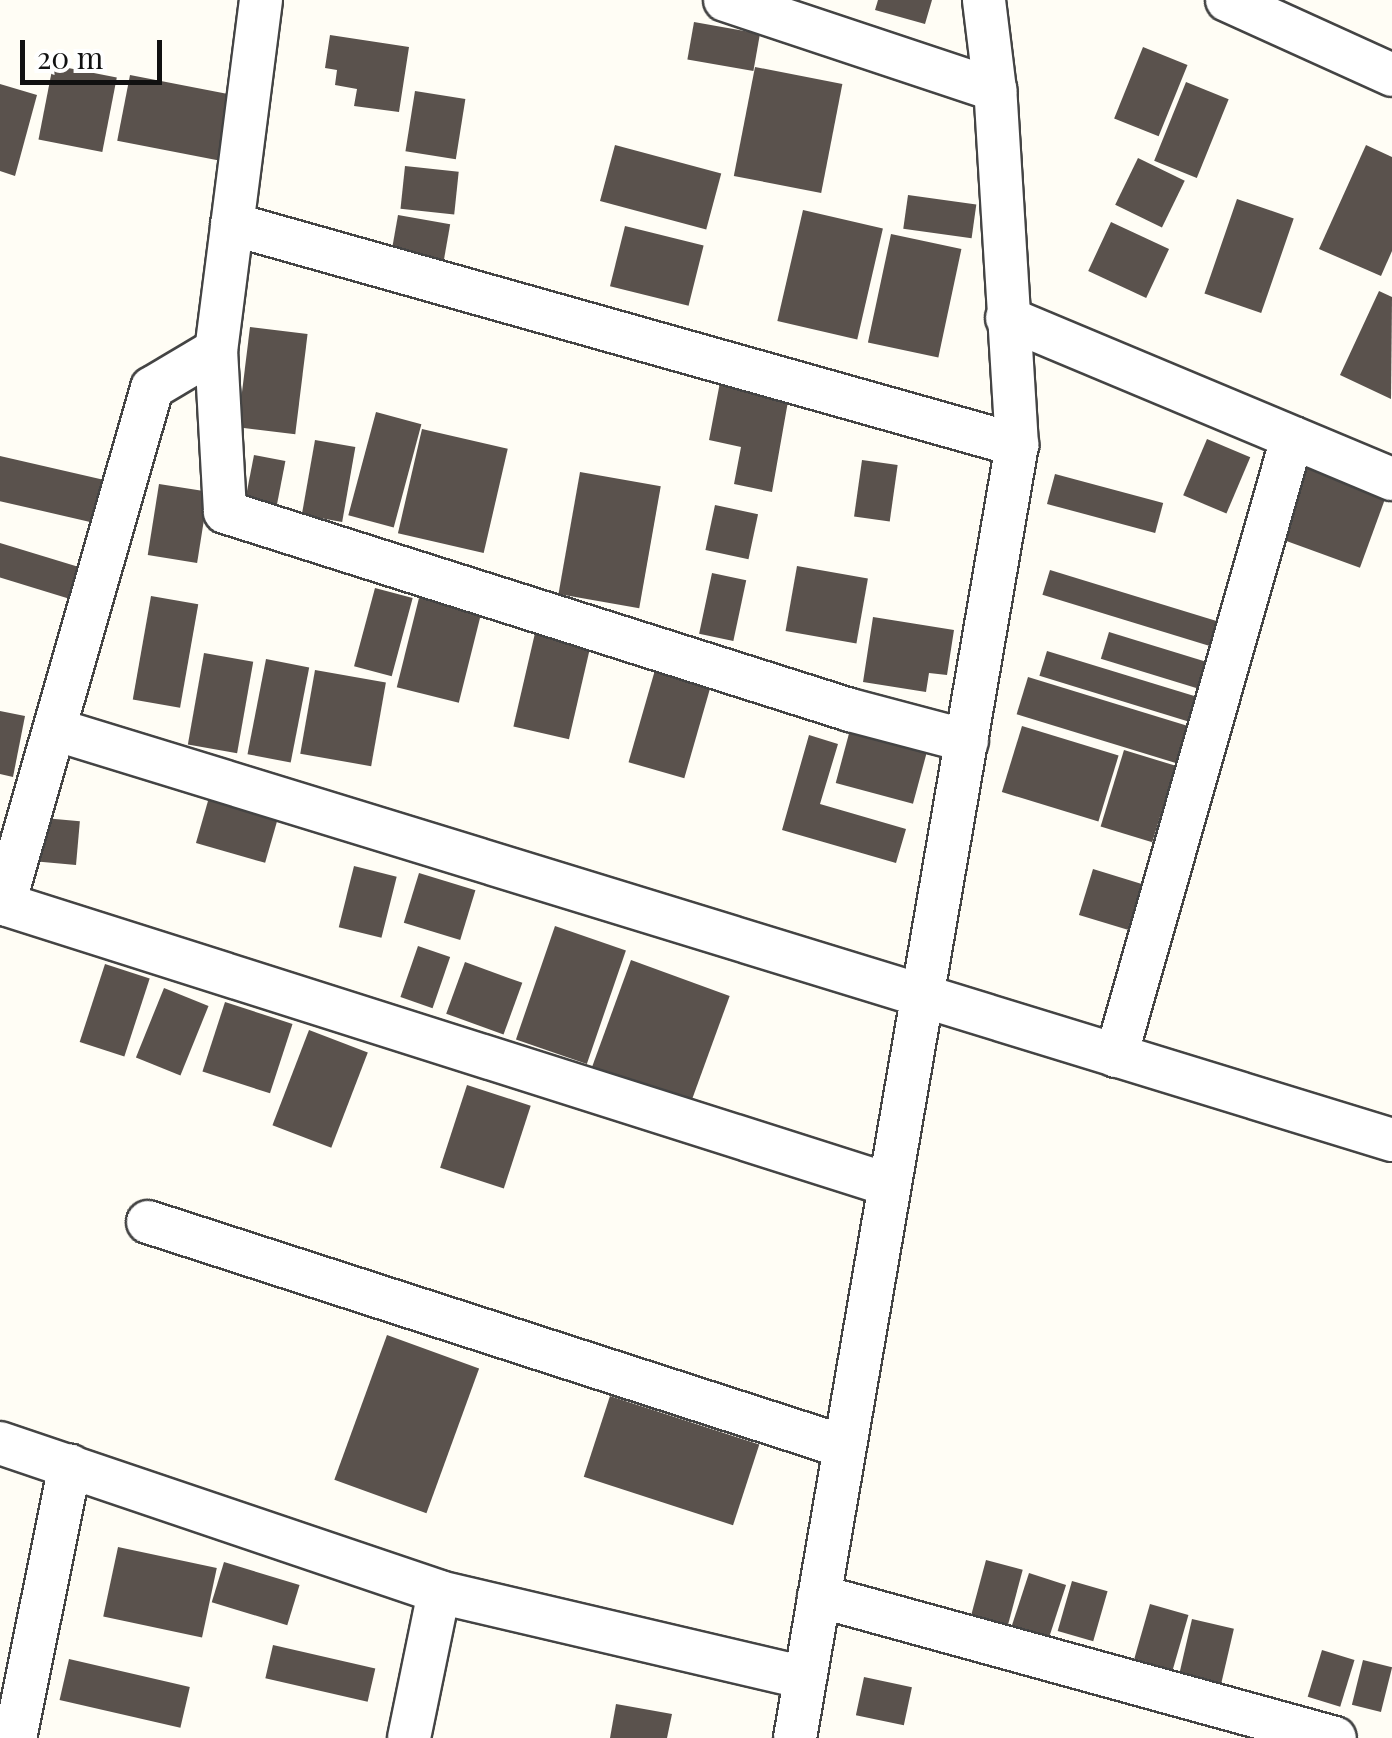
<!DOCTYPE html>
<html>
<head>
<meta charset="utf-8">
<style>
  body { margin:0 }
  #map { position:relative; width:1392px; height:1738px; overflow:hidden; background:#fffdf5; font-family:"Playfair Display",serif }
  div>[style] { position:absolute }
  .building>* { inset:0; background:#5a524d; transform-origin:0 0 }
  .roads { filter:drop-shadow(2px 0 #444) drop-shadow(-2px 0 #444) drop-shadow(0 2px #444) drop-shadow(0 -2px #444) }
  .minor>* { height:42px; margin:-21px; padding:0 21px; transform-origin:21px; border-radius:21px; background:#fff }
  span { translate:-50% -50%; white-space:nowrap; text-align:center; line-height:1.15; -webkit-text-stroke:10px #fff; paint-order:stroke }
  .scale { position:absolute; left:20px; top:40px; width:142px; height:45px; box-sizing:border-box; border:5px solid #111; border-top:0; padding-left:12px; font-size:30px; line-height:35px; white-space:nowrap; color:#111; -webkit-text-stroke:8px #fff; paint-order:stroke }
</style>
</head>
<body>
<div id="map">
  <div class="building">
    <div style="clip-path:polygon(878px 0,932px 0,925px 24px,875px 10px)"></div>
    <div style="left:694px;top:22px;width:67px;height:38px;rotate:10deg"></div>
    <div style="clip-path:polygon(330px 35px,409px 47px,399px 112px,354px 106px,357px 89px,335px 85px,337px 70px,325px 68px)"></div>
    <div style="left:1143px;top:47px;width:48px;height:77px;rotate:22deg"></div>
    <div style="left:53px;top:65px;width:65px;height:76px;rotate:11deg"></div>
    <div style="left:755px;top:67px;width:89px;height:111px;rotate:11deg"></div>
    <div style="left:130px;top:75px;width:105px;height:67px;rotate:11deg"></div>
    <div style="left:1186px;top:82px;width:46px;height:85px;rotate:22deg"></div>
    <div style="clip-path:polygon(0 84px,37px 95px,15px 176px,0 171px)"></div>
    <div style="left:415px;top:91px;width:51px;height:61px;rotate:9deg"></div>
    <div style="left:615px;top:145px;width:110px;height:58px;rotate:15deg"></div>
    <div style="clip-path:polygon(1366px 145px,1392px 157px,1392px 251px,1381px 276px,1319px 249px)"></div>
    <div style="left:1138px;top:158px;width:52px;height:52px;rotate:26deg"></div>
    <div style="left:405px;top:166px;width:54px;height:43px;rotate:6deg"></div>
    <div style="left:908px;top:195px;width:69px;height:34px;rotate:8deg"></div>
    <div style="left:1237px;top:199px;width:60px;height:100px;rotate:19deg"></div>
    <div style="left:803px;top:210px;width:82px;height:114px;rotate:13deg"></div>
    <div style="left:398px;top:215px;width:53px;height:37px;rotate:10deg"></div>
    <div style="left:1111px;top:222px;width:64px;height:54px;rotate:25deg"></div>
    <div style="left:625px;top:226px;width:81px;height:62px;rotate:14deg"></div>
    <div style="left:891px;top:234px;width:72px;height:111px;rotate:12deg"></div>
    <div style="clip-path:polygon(1379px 291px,1392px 297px,1391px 399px,1340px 375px)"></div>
    <div style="left:250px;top:327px;width:58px;height:101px;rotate:7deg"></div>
    <div style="clip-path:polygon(721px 377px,790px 390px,772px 492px,734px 484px,741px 447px,709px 440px)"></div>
    <div style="left:376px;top:412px;width:47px;height:107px;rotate:15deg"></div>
    <div style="left:422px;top:429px;width:88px;height:107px;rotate:13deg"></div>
    <div style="left:1207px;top:439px;width:47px;height:61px;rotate:23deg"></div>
    <div style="left:315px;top:440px;width:41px;height:76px;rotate:10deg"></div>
    <div style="left:254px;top:455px;width:32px;height:51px;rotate:11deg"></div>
    <div style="left:0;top:456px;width:106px;height:44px;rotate:13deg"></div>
    <div style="left:862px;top:460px;width:36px;height:57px;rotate:8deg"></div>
    <div style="left:1297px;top:463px;width:95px;height:77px;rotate:20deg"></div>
    <div style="left:580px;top:472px;width:82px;height:124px;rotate:10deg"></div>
    <div style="left:1055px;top:474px;width:112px;height:31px;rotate:15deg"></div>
    <div style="left:159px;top:484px;width:50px;height:72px;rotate:9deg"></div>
    <div style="left:715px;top:505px;width:44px;height:46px;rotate:12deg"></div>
    <div style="left:0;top:543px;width:91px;height:33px;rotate:17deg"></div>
    <div style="left:797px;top:566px;width:72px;height:66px;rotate:10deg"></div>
    <div style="left:1050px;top:570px;width:175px;height:26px;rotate:17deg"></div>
    <div style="left:712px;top:573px;width:35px;height:62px;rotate:12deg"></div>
    <div style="left:375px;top:588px;width:39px;height:81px;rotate:15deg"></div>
    <div style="left:151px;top:596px;width:48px;height:105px;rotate:10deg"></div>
    <div style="left:419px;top:598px;width:64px;height:92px;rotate:14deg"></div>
    <div style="clip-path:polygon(873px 617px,954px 630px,947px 675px,929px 673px,926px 692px,863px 682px)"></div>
    <div style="left:1109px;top:632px;width:104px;height:28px;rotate:17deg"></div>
    <div style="left:535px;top:633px;width:57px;height:96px;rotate:13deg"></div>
    <div style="left:1047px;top:651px;width:160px;height:26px;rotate:17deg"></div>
    <div style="left:204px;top:653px;width:50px;height:93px;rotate:10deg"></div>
    <div style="left:266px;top:659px;width:44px;height:97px;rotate:11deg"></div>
    <div style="left:315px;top:670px;width:72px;height:85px;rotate:10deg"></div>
    <div style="left:655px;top:670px;width:58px;height:96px;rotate:16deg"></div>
    <div style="left:1028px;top:677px;width:169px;height:39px;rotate:17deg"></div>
    <div style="clip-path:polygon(0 711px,25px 716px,13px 777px,0 774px)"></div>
    <div style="left:851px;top:726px;width:80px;height:59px;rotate:15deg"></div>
    <div style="left:1022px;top:726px;width:101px;height:69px;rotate:17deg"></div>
    <div style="clip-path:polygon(809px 735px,838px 744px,820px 804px,906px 829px,896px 863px,782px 830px)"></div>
    <div style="left:1124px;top:750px;width:54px;height:80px;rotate:17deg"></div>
    <div style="left:210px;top:794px;width:72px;height:51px;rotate:16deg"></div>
    <div style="left:44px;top:818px;width:36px;height:44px;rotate:5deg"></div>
    <div style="left:354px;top:866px;width:44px;height:63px;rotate:14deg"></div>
    <div style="left:1093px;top:869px;width:51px;height:48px;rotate:17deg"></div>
    <div style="left:419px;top:873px;width:59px;height:52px;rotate:17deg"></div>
    <div style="left:555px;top:926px;width:75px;height:120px;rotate:19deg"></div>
    <div style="left:418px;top:946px;width:34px;height:54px;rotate:19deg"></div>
    <div style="left:631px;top:960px;width:105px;height:119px;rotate:20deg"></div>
    <div style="left:465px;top:962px;width:61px;height:55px;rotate:20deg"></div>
    <div style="left:105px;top:964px;width:47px;height:82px;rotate:18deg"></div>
    <div style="left:164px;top:988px;width:48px;height:75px;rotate:22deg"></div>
    <div style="left:225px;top:1002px;width:71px;height:73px;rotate:18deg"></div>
    <div style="left:309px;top:1030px;width:63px;height:102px;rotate:21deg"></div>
    <div style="left:467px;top:1085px;width:67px;height:87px;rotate:18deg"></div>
    <div style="left:387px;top:1335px;width:98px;height:154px;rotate:20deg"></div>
    <div style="left:610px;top:1396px;width:157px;height:85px;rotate:18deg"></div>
    <div style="left:118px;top:1547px;width:101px;height:71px;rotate:12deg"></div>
    <div style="left:986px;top:1560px;width:38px;height:64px;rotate:15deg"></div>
    <div style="left:224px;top:1562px;width:79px;height:42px;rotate:17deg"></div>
    <div style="left:1029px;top:1573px;width:39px;height:59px;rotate:18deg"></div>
    <div style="left:1072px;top:1581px;width:37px;height:52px;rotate:16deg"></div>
    <div style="left:1150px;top:1604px;width:40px;height:57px;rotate:16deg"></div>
    <div style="left:1192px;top:1619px;width:43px;height:56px;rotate:13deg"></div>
    <div style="left:273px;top:1645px;width:105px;height:34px;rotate:13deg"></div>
    <div style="left:1322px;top:1650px;width:34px;height:49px;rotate:17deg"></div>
    <div style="left:69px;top:1659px;width:124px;height:42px;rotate:13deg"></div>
    <div style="left:1363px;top:1660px;width:30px;height:46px;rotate:14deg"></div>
    <div style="left:864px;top:1677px;width:49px;height:39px;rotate:12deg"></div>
    <div style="clip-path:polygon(616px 1704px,672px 1714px,667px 1738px,610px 1738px)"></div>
  </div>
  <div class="roads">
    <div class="minor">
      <div style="left:261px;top:0;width:353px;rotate:97.3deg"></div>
      <div style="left:216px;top:350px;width:162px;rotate:86.8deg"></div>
      <div style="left:225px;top:512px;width:656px;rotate:17.58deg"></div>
      <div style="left:850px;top:710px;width:121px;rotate:14.8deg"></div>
      <div style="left:725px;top:0;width:285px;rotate:18.4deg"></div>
      <div style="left:1227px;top:0;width:181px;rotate:24.4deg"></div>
      <div style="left:232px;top:224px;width:816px;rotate:15.72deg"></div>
      <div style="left:1007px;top:318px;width:417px;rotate:22.7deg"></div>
      <div style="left:216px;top:350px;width:74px;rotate:149.3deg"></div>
      <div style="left:152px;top:388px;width:537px;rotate:106deg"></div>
      <div style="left:4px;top:904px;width:929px;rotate:17.6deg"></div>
      <div style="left:57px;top:730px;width:1397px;rotate:17.07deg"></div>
      <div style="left:1116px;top:1056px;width:643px;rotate:-74.1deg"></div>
      <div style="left:148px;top:1222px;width:732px;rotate:17.89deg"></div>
      <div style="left:0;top:1443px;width:464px;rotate:18.7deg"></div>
      <div style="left:439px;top:1592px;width:376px;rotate:13.2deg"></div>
      <div style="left:819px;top:1596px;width:535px;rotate:15.39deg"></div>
      <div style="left:15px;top:1738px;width:278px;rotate:-78.6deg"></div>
      <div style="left:409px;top:1738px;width:149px;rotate:-78.4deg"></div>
      <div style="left:795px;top:1738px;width:1312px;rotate:-80.26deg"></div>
      <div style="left:1017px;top:445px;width:356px;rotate:-93.5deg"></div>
      <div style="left:995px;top:90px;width:91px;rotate:-97deg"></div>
    </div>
  </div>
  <div class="scale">20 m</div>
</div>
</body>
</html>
